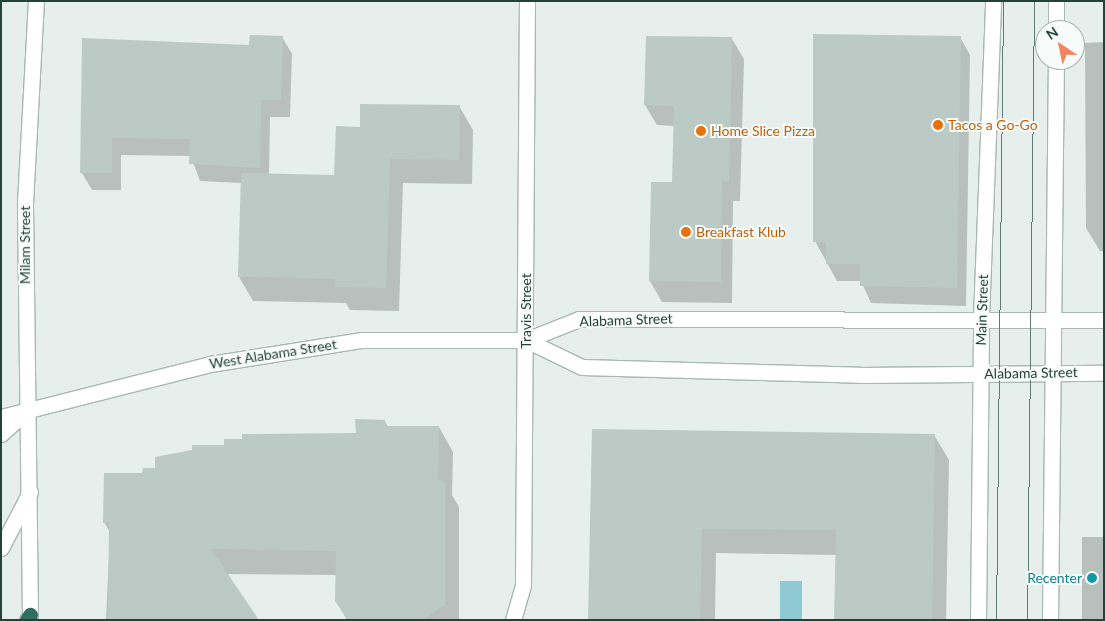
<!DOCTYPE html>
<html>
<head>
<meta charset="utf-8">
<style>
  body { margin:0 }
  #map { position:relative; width:1105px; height:621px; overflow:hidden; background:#e6efeb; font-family:Lato,sans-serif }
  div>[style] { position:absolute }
  .water>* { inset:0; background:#8ec9d4; transform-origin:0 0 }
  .shadow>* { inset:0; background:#0003; transform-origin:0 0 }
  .building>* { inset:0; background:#bbcac4 }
  .roads { filter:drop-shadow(1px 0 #a8b8b2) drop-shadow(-1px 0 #a8b8b2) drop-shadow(0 1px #a8b8b2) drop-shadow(0 -1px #a8b8b2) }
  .tertiary>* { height:15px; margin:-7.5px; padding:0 7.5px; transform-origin:7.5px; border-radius:7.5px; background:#fff }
  .secondary>* { height:15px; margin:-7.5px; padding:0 7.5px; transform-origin:7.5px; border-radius:7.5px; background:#fff }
  .motorway>* { height:15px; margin:-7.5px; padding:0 7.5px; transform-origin:7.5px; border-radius:7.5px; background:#2f6f62 }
  .tram>* { height:1px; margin:-0.5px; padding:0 0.5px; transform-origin:0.5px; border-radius:0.5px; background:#5f7d75 }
  .dots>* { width:14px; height:14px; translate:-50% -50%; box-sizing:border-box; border:2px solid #f7fbf9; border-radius:50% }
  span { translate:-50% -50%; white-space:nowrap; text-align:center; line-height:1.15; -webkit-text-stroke:4px #f7fbf9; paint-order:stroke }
  .food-label { font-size:14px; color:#c56008 }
  .left { translate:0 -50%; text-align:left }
  .street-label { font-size:14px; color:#24423a }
  .culture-label { font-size:14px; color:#0d838f }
  .right { translate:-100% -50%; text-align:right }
  .frame { position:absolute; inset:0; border:2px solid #24423a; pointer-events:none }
  .north { position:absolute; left:1035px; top:20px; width:50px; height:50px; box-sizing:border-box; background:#f7fbf9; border:1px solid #a3b1ad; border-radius:50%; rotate:326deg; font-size:14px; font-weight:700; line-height:20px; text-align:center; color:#24423a }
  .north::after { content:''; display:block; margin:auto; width:18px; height:22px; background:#f4845f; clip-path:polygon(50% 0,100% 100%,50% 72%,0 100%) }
</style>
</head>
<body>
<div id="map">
  <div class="water">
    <div style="left:780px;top:581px;width:22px;height:39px"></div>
  </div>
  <div class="shadow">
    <div style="clip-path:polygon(282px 37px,292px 54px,290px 117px,270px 117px,269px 175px,336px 177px,361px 128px,459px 106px,473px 130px,472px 184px,403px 183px,399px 311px,350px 310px,346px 303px,253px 301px,239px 277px,242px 183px,200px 181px,191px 156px,121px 155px,121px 190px,92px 190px,82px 173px,83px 39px,251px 46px)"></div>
    <div style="clip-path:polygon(960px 37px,970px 55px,966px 306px,871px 303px,861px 281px,837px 281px,815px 241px)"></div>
    <div style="clip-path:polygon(732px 39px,744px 59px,740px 201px,733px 201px,732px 303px,662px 302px,650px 281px,673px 183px,674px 126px,657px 125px,645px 105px)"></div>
    <div style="clip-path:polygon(1104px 42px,1104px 251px,1100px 251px,1086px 228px,1085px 43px)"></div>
    <div style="clip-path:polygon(385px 421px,388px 428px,439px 427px,453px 452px,452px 495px,459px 507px,459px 620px,347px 620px,336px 601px,337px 575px,225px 574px,254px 620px,106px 620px,110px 532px,104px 522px,143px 474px,225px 447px,357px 435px)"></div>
    <div style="clip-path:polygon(593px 430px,934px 435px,949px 460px,946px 620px,835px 620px,837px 555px,716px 553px,715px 620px,589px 620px)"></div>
    <div style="left:1082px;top:537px;width:22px;height:83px"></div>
  </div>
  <div class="building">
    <div style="clip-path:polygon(813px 34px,961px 36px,957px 288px,860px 286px,860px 264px,826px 264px,826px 242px,813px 242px)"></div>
    <div style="clip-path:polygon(250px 35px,283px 36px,281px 100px,261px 100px,260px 168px,189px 164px,190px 139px,112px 138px,112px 173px,80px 173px,82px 38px,249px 45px)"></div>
    <div style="clip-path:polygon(646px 36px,732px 37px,729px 181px,722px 180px,721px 282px,649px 281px,651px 182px,672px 182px,674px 106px,644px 105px)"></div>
    <div style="clip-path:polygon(360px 104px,460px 105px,459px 160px,390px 159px,386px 288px,335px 287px,335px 279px,238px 277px,241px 173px,334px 175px,336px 126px,360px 127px)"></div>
    <div style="clip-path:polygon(355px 419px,385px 420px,385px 426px,439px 426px,438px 480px,445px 481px,445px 605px,422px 620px,348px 620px,335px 601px,336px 551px,211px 549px,259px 620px,108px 620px,109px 522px,103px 523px,104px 473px,142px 473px,143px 468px,155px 468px,155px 457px,192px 450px,192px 445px,224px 445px,224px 439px,242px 439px,242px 434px,356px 433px)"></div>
    <div style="clip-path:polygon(592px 429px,935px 434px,932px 620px,834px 620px,836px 530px,702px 529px,700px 620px,588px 620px)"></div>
  </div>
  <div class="roads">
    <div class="tertiary">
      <div style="left:526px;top:340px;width:62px;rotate:25.7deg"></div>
      <div style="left:582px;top:367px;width:278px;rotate:1.6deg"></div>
      <div style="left:860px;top:375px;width:244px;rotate:-0.5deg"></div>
      <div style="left:1px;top:417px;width:216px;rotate:-14.2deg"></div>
      <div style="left:210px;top:364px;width:154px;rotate:-9deg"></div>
      <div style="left:362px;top:340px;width:164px"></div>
      <div style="left:526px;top:340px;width:57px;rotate:-21.6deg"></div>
      <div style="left:579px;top:319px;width:525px;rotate:0.11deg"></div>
      <div style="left:1px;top:434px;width:31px;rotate:-42deg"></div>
    </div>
    <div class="secondary">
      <div style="left:1056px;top:30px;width:29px;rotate:-90deg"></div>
      <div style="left:1px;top:548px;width:63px;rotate:-62.6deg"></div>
      <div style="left:30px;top:615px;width:412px;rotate:-90.7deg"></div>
      <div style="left:25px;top:203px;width:202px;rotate:-86.9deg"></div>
      <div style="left:513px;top:620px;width:35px;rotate:-74deg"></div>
      <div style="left:523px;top:586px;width:585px;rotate:-89.61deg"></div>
      <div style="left:978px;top:620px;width:302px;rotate:-89.4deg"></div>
      <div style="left:981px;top:318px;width:317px;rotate:-87.8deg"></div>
      <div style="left:1050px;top:620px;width:560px;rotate:-89.39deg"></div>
    </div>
    <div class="motorway">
      <div style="left:27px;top:620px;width:6px;rotate:-59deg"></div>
    </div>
  </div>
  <div class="tram">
    <div style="left:996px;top:620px;width:619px;rotate:-89.35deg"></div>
    <div style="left:1027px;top:620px;width:619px;rotate:-89.35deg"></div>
  </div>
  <div class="dots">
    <div style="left:938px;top:125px;background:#e8710a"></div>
    <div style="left:701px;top:131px;background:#e8710a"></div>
    <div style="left:686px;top:232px;background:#e8710a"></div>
    <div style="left:1092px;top:578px;background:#0f9aa8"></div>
  </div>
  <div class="food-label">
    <span class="left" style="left:948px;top:125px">Tacos a Go-Go</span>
    <span class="left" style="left:711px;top:131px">Home Slice Pizza</span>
    <span class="left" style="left:696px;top:232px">Breakfast Klub</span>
  </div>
  <div class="street-label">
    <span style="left:25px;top:245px;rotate:-90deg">Milam Street</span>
    <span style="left:982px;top:310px;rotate:-88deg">Main Street</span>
    <span style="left:526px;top:311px;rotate:-90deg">Travis Street</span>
    <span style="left:626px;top:320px;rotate:-2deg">Alabama Street</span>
    <span style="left:273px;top:354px;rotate:-9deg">West Alabama Street</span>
    <span style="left:1031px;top:373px;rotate:-1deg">Alabama Street</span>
  </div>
  <div class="culture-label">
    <span class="right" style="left:1082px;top:578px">Recenter</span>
  </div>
  <div class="frame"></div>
  <div class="north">N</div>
</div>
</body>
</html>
